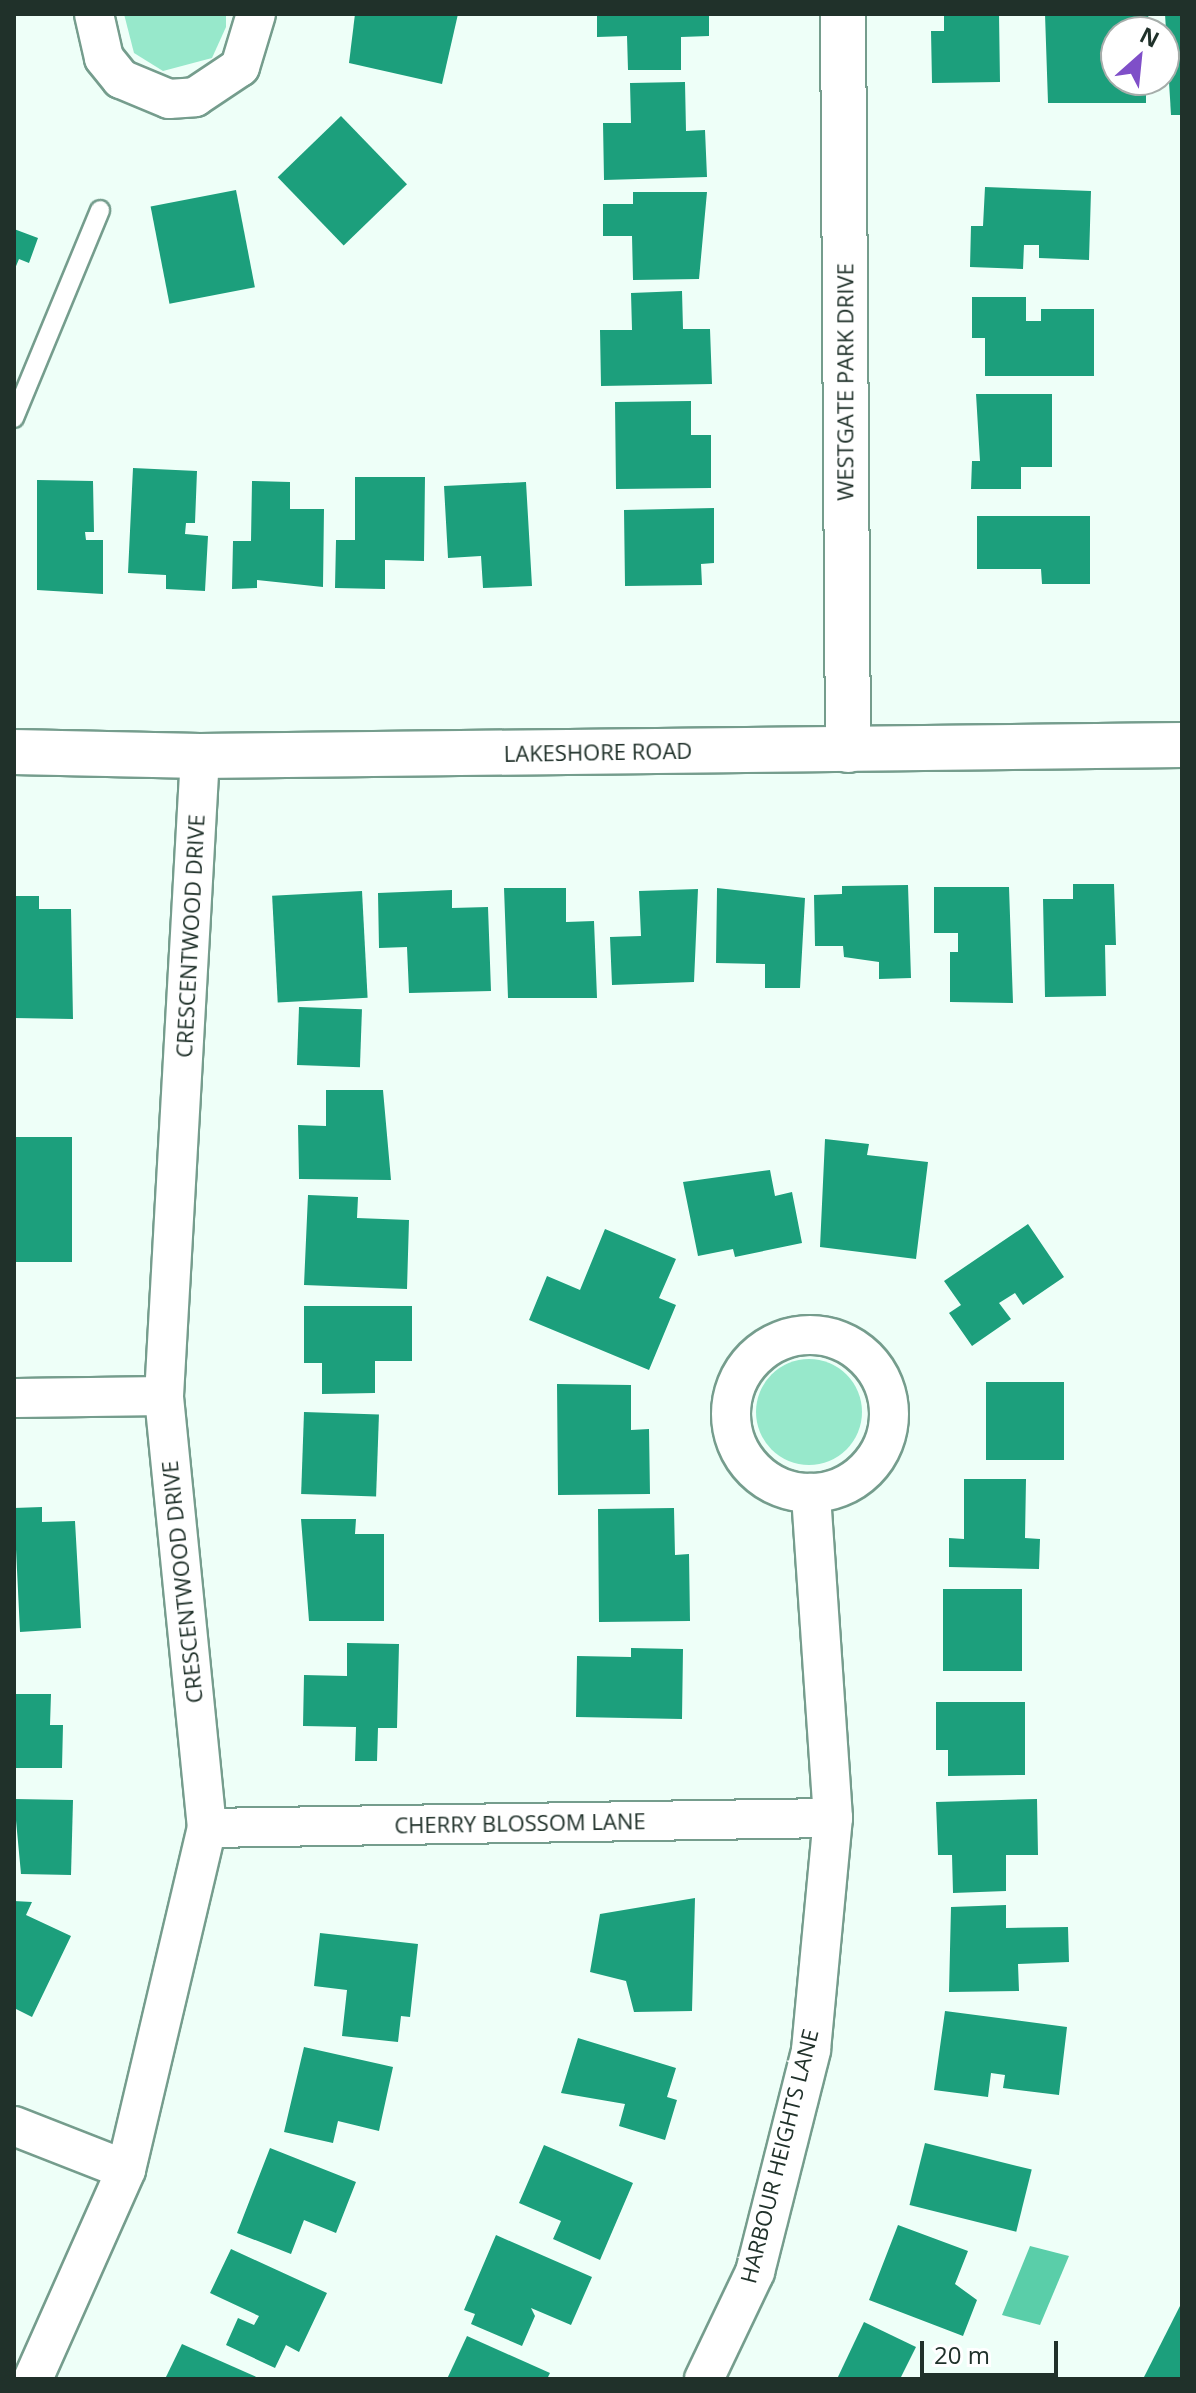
<!DOCTYPE html>
<html>
<head>
<meta charset="utf-8">
<style>
  body { margin:0 }
  #map { position:relative; width:1196px; height:2393px; overflow:hidden; background:#eefff8; font-family:"Open Sans",sans-serif }
  div>[style] { position:absolute }
  .green>* { inset:0; background:#97e8cb }
  .round { border-radius:50% }
  .water>* { inset:0; background:#5acea9 }
  .building>* { inset:0; background:#1c9f7c; transform-origin:0 0 }
  .roads { filter:drop-shadow(2px 0 #759d8d) drop-shadow(-2px 0 #759d8d) drop-shadow(0 2px #759d8d) drop-shadow(0 -2px #759d8d) }
  .lane>* { height:18px; margin:-9px; padding:0 9px; transform-origin:9px; border-radius:9px; background:#fff }
  .street>* { height:38px; margin:-19px; padding:0 19px; transform-origin:19px; border-radius:19px; background:#fff }
  .street>.ring { margin:-19px; padding:0; box-sizing:content-box; background:none; border:38px solid #fff; border-radius:50% }
  .secondary>* { height:44px; margin:-22px; padding:0 22px; transform-origin:22px; border-radius:22px; background:#fff }
  span { translate:-50% -50%; white-space:nowrap; text-align:center; line-height:1.15; -webkit-text-stroke:6px #fff; paint-order:stroke }
  .street-label { font-size:22px; color:#20312a }
  .frame { position:absolute; inset:0; border:16px solid #20312a; pointer-events:none }
  .north { position:absolute; left:1100px; top:16px; width:80px; height:80px; box-sizing:border-box; background:#fff; border:2px solid #a6adaa; border-radius:50%; rotate:27deg; font-size:22px; font-weight:700; line-height:32px; text-align:center; color:#20312a }
  .north::after { content:''; display:block; margin:auto; width:28px; height:36px; background:#7f4fc8; clip-path:polygon(50% 0,100% 100%,50% 72%,0 100%) }
  .scale { position:absolute; left:920px; top:2341px; width:138px; height:36px; box-sizing:border-box; border:4px solid #20312a; border-top:0; padding-left:10px; font-size:24px; line-height:28px; white-space:nowrap; color:#20312a; -webkit-text-stroke:6px #fff; paint-order:stroke }
</style>
</head>
<body>
<div id="map">
  <div class="green">
    <div style="clip-path:polygon(124px 14px,226px 14px,226px 27px,212px 58px,163px 71px,134px 53px)"></div>
    <div class="round" style="left:756px;top:1359px;width:106px;height:106px"></div>
  </div>
  <div class="water">
    <div style="clip-path:polygon(1030px 2246px,1069px 2256px,1040px 2325px,1002px 2315px)"></div>
  </div>
  <div class="building">
    <div style="clip-path:polygon(355px 14px,458px 14px,442px 84px,349px 63px)"></div>
    <div style="clip-path:polygon(597px 14px,709px 14px,709px 36px,681px 37px,681px 70px,628px 70px,627px 36px,597px 37px)"></div>
    <div style="clip-path:polygon(944px 14px,999px 14px,1000px 82px,932px 83px,931px 31px,944px 31px)"></div>
    <div style="clip-path:polygon(1045px 14px,1147px 14px,1156px 32px,1116px 32px,1116px 80px,1146px 80px,1146px 103px,1048px 103px)"></div>
    <div style="clip-path:polygon(1165px 14px,1182px 14px,1182px 115px,1171px 115px)"></div>
    <div style="clip-path:polygon(685px 82px,686px 131px,705px 130px,707px 177px,604px 180px,603px 123px,631px 123px,630px 83px)"></div>
    <div style="left:341px;top:116px;width:95px;height:88px;rotate:46deg"></div>
    <div style="clip-path:polygon(985px 187px,1091px 191px,1089px 260px,1039px 258px,1039px 245px,1024px 245px,1023px 269px,970px 267px,971px 226px,983px 226px)"></div>
    <div style="left:236px;top:190px;width:99px;height:87px;rotate:79deg"></div>
    <div style="clip-path:polygon(633px 192px,707px 192px,699px 279px,633px 280px,632px 236px,603px 236px,603px 204px,633px 204px)"></div>
    <div style="clip-path:polygon(14px 229px,38px 238px,29px 263px,19px 259px,14px 271px)"></div>
    <div style="clip-path:polygon(682px 291px,683px 329px,710px 329px,712px 384px,601px 386px,600px 330px,632px 330px,631px 293px)"></div>
    <div style="clip-path:polygon(972px 297px,1026px 297px,1026px 321px,1041px 321px,1041px 309px,1094px 309px,1094px 376px,985px 376px,985px 338px,972px 338px)"></div>
    <div style="clip-path:polygon(976px 394px,1052px 394px,1052px 467px,1021px 467px,1021px 489px,971px 489px,972px 461px,980px 461px)"></div>
    <div style="clip-path:polygon(691px 401px,691px 435px,711px 435px,711px 488px,616px 489px,615px 402px)"></div>
    <div style="clip-path:polygon(133px 468px,197px 471px,195px 523px,186px 523px,185px 534px,208px 536px,205px 591px,166px 589px,166px 575px,128px 573px)"></div>
    <div style="clip-path:polygon(355px 477px,425px 477px,424px 561px,385px 560px,385px 589px,335px 588px,336px 540px,355px 540px)"></div>
    <div style="clip-path:polygon(37px 480px,93px 481px,94px 532px,85px 532px,86px 540px,103px 540px,103px 594px,37px 590px)"></div>
    <div style="clip-path:polygon(252px 481px,290px 482px,290px 509px,324px 509px,323px 587px,257px 580px,257px 588px,232px 589px,233px 541px,251px 541px)"></div>
    <div style="clip-path:polygon(526px 482px,532px 586px,483px 588px,481px 556px,448px 558px,444px 486px)"></div>
    <div style="clip-path:polygon(714px 508px,714px 563px,701px 564px,702px 585px,625px 586px,624px 510px)"></div>
    <div style="clip-path:polygon(977px 516px,1090px 516px,1090px 584px,1042px 584px,1041px 569px,977px 569px)"></div>
    <div style="clip-path:polygon(1073px 884px,1114px 884px,1116px 945px,1105px 945px,1106px 996px,1045px 997px,1043px 899px,1073px 899px)"></div>
    <div style="clip-path:polygon(908px 885px,911px 978px,879px 979px,879px 962px,844px 957px,843px 946px,815px 946px,814px 895px,842px 894px,842px 886px)"></div>
    <div style="clip-path:polygon(934px 887px,1009px 887px,1013px 1003px,950px 1002px,950px 952px,958px 952px,958px 933px,934px 933px)"></div>
    <div style="clip-path:polygon(504px 888px,566px 888px,566px 922px,594px 921px,597px 998px,508px 998px)"></div>
    <div style="clip-path:polygon(717px 888px,805px 898px,800px 988px,765px 988px,765px 964px,716px 963px)"></div>
    <div style="clip-path:polygon(698px 889px,694px 982px,612px 985px,610px 937px,641px 936px,639px 891px)"></div>
    <div style="clip-path:polygon(452px 890px,452px 908px,488px 907px,491px 991px,409px 993px,407px 947px,379px 948px,378px 893px)"></div>
    <div style="left:362px;top:891px;width:107px;height:90px;rotate:87deg"></div>
    <div style="clip-path:polygon(14px 896px,39px 896px,39px 909px,71px 909px,73px 1019px,14px 1018px)"></div>
    <div style="left:299px;top:1007px;width:63px;height:58px;rotate:2deg"></div>
    <div style="clip-path:polygon(326px 1090px,383px 1090px,391px 1180px,299px 1179px,298px 1125px,326px 1126px)"></div>
    <div style="left:14px;top:1137px;width:58px;height:125px"></div>
    <div style="clip-path:polygon(825px 1139px,869px 1144px,867px 1155px,928px 1162px,916px 1259px,820px 1247px)"></div>
    <div style="clip-path:polygon(770px 1170px,775px 1196px,792px 1192px,802px 1243px,735px 1257px,733px 1249px,698px 1256px,683px 1182px)"></div>
    <div style="clip-path:polygon(308px 1195px,358px 1197px,357px 1218px,409px 1220px,407px 1289px,304px 1285px)"></div>
    <div style="clip-path:polygon(1028px 1224px,1064px 1277px,1023px 1305px,1015px 1293px,999px 1303px,1011px 1319px,972px 1346px,949px 1313px,961px 1305px,944px 1281px)"></div>
    <div style="clip-path:polygon(605px 1229px,676px 1259px,659px 1298px,676px 1305px,649px 1370px,529px 1320px,547px 1276px,580px 1290px)"></div>
    <div style="clip-path:polygon(304px 1306px,412px 1306px,412px 1361px,375px 1361px,375px 1393px,322px 1394px,322px 1363px,304px 1363px)"></div>
    <div style="left:986px;top:1382px;width:78px;height:78px"></div>
    <div style="clip-path:polygon(557px 1384px,631px 1385px,631px 1430px,649px 1429px,650px 1494px,558px 1495px)"></div>
    <div style="left:304px;top:1412px;width:75px;height:82px;rotate:2deg"></div>
    <div style="clip-path:polygon(964px 1479px,1026px 1479px,1025px 1538px,1040px 1539px,1039px 1569px,949px 1567px,949px 1538px,964px 1539px)"></div>
    <div style="clip-path:polygon(42px 1507px,42px 1522px,75px 1521px,81px 1628px,20px 1632px,14px 1508px)"></div>
    <div style="clip-path:polygon(674px 1508px,675px 1555px,689px 1554px,690px 1621px,599px 1622px,598px 1509px)"></div>
    <div style="clip-path:polygon(301px 1519px,356px 1519px,355px 1534px,384px 1534px,384px 1621px,309px 1621px)"></div>
    <div style="left:1022px;top:1589px;width:82px;height:79px;rotate:90deg"></div>
    <div style="clip-path:polygon(347px 1643px,399px 1644px,397px 1728px,378px 1728px,377px 1761px,355px 1761px,356px 1727px,303px 1726px,304px 1675px,347px 1676px)"></div>
    <div style="clip-path:polygon(631px 1648px,683px 1649px,682px 1719px,576px 1717px,577px 1656px,631px 1657px)"></div>
    <div style="clip-path:polygon(14px 1694px,51px 1694px,50px 1725px,63px 1725px,62px 1768px,14px 1768px)"></div>
    <div style="clip-path:polygon(936px 1702px,1025px 1702px,1025px 1775px,948px 1776px,948px 1750px,936px 1750px)"></div>
    <div style="clip-path:polygon(14px 1799px,73px 1800px,71px 1875px,21px 1874px)"></div>
    <div style="clip-path:polygon(1037px 1799px,1038px 1855px,1006px 1855px,1006px 1891px,953px 1893px,952px 1855px,938px 1855px,936px 1802px)"></div>
    <div style="clip-path:polygon(695px 1898px,692px 2011px,634px 2012px,626px 1981px,590px 1972px,600px 1914px)"></div>
    <div style="clip-path:polygon(14px 1901px,32px 1902px,26px 1915px,71px 1936px,32px 2017px,14px 2008px)"></div>
    <div style="clip-path:polygon(1006px 1905px,1006px 1928px,1068px 1927px,1069px 1962px,1018px 1964px,1019px 1991px,949px 1992px,951px 1907px)"></div>
    <div style="clip-path:polygon(320px 1933px,418px 1944px,410px 2017px,401px 2016px,398px 2042px,342px 2036px,347px 1990px,314px 1986px)"></div>
    <div style="clip-path:polygon(945px 2011px,1067px 2027px,1059px 2095px,1003px 2088px,1005px 2075px,991px 2073px,988px 2097px,934px 2090px)"></div>
    <div style="clip-path:polygon(578px 2038px,676px 2068px,667px 2097px,677px 2100px,665px 2140px,619px 2126px,625px 2104px,561px 2093px)"></div>
    <div style="clip-path:polygon(304px 2047px,393px 2067px,379px 2131px,338px 2121px,333px 2143px,284px 2132px)"></div>
    <div style="left:925px;top:2143px;width:110px;height:64px;rotate:14deg"></div>
    <div style="clip-path:polygon(544px 2145px,633px 2183px,600px 2260px,553px 2239px,561px 2221px,519px 2203px)"></div>
    <div style="clip-path:polygon(270px 2148px,356px 2182px,336px 2233px,304px 2220px,291px 2254px,237px 2233px)"></div>
    <div style="clip-path:polygon(898px 2225px,968px 2251px,955px 2284px,977px 2300px,963px 2336px,869px 2300px)"></div>
    <div style="clip-path:polygon(496px 2235px,592px 2277px,571px 2325px,531px 2308px,535px 2316px,522px 2346px,471px 2324px,475px 2314px,464px 2310px)"></div>
    <div style="clip-path:polygon(231px 2249px,327px 2293px,299px 2352px,286px 2345px,275px 2368px,226px 2345px,238px 2318px,254px 2325px,259px 2316px,210px 2293px)"></div>
    <div style="clip-path:polygon(1182px 2302px,1182px 2379px,1143px 2379px)"></div>
    <div style="clip-path:polygon(864px 2322px,916px 2347px,900px 2379px,837px 2379px)"></div>
    <div style="clip-path:polygon(467px 2336px,550px 2373px,547px 2379px,447px 2379px)"></div>
    <div style="clip-path:polygon(182px 2344px,261px 2379px,165px 2379px)"></div>
  </div>
  <div class="roads">
    <div class="lane">
      <div style="left:14px;top:418px;width:225px;rotate:-67.5deg"></div>
    </div>
    <div class="street">
      <div style="left:94px;top:14px;width:45px;rotate:77.2deg"></div>
      <div style="left:104px;top:58px;width:27px;rotate:51deg"></div>
      <div style="left:121px;top:79px;width:52px;rotate:22.6deg"></div>
      <div style="left:169px;top:99px;width:26px;rotate:-4deg"></div>
      <div style="left:195px;top:97px;width:54px;rotate:-33.7deg"></div>
      <div style="left:240px;top:67px;width:55px;rotate:-73.2deg"></div>
      <div class="ring" style="left:731px;top:1335px;width:120px;height:120px"></div>
      <div style="left:14px;top:1398px;width:150px;rotate:-0.8deg"></div>
      <div style="left:207px;top:1828px;width:626px;rotate:-0.92deg"></div>
      <div style="left:14px;top:2126px;width:120px;rotate:21.4deg"></div>
      <div style="left:33px;top:2379px;width:229px;rotate:-66deg"></div>
      <div style="left:126px;top:2170px;width:351px;rotate:-76.7deg"></div>
      <div style="left:207px;top:1828px;width:434px;rotate:-95.7deg"></div>
      <div style="left:164px;top:1396px;width:641px;rotate:-86.78deg"></div>
      <div style="left:704px;top:2379px;width:119px;rotate:-64.5deg"></div>
      <div style="left:755px;top:2272px;width:229px;rotate:-75.8deg"></div>
      <div style="left:811px;top:2050px;width:233px;rotate:-84.6deg"></div>
      <div style="left:833px;top:1818px;width:326px;rotate:-93.9deg"></div>
    </div>
    <div class="secondary">
      <div style="left:843px;top:14px;width:736px;rotate:89.61deg"></div>
      <div style="left:14px;top:752px;width:186px;rotate:1.2deg"></div>
      <div style="left:200px;top:756px;width:982px;rotate:-0.64deg"></div>
    </div>
  </div>
  <div class="street-label">
    <span style="left:845px;top:382px;rotate:-90deg">WESTGATE PARK DRIVE</span>
    <span style="left:598px;top:752px;rotate:-1deg">LAKESHORE ROAD</span>
    <span style="left:190px;top:936px;rotate:-87deg">CRESCENTWOOD DRIVE</span>
    <span style="left:182px;top:1582px;rotate:-96deg">CRESCENTWOOD DRIVE</span>
    <span style="left:520px;top:1823px;rotate:-1deg">CHERRY BLOSSOM LANE</span>
    <span style="left:779px;top:2156px;rotate:-76deg">HARBOUR HEIGHTS LANE</span>
  </div>
  <div class="frame"></div>
  <div class="north">N</div>
  <div class="scale">20 m</div>
</div>
</body>
</html>
